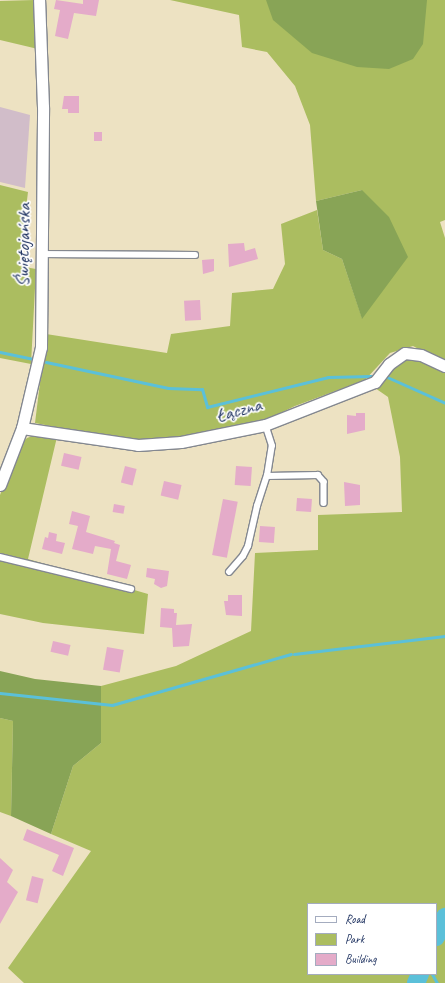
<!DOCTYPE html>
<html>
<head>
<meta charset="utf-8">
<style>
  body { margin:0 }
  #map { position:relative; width:445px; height:983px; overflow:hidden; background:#ede2c2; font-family:Caveat,sans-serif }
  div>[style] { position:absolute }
  .industrial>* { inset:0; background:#d1bdc9 }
  .green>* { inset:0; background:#abbd60 }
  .forest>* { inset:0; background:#88a456 }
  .stream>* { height:3px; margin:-1.5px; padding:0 1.5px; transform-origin:1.5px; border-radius:1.5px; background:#5bc0d9 }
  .river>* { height:18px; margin:-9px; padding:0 9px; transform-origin:9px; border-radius:9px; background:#5bc0d9 }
  .building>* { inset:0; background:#e4abc9; transform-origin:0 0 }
  .roads { filter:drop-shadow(1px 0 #848890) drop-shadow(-1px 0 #848890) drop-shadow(0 1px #848890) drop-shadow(0 -1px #848890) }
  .lane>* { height:5.5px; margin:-2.75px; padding:0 2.75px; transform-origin:2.75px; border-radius:2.75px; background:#fff }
  .street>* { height:11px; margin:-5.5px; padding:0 5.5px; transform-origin:5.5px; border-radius:5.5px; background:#fff }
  span { translate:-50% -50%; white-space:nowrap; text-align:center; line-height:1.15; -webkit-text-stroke:3.5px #fff; paint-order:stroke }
  .street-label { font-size:19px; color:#1b2f5e }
  .legend { position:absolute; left:307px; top:903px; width:130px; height:72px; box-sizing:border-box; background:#fff; border:1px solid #a4acbf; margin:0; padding:5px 7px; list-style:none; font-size:12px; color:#1b2f5e }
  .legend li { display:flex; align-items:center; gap:8px; height:20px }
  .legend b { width:20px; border:1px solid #a4acbf }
</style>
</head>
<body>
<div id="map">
  <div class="industrial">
    <div style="clip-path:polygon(0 107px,30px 115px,25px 188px,0 182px)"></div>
  </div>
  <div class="green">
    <div style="clip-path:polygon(34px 0,38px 49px,0 40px,0 1px)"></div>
    <div style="clip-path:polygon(170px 0,445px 0,445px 220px,440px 222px,445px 238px,445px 363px,413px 346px,390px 353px,365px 380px,295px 406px,260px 423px,168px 441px,128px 441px,35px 423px,46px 334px,167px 353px,171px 334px,230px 326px,232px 293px,273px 289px,285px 264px,281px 224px,317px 210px,323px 250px,342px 259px,362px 318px,362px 190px,316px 201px,310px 125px,295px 86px,267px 52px,242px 47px,239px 15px)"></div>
    <div style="clip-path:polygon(0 185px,28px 192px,19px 266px,36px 269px,31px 364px,0 358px)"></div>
    <div style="clip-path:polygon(evenodd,416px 359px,445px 372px,445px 983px,24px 983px,8px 968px,91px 851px,51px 834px,73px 766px,101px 743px,101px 686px,176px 666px,251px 631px,255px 553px,318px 550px,318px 515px,402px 512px,400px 457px,388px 397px,375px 388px,400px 361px,416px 359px,308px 904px,436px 904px,436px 974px,308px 974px,308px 904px)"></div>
    <div style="clip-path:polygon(38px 434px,57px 437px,28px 559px,148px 594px,144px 634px,43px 623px,0 614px,0 495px,19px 446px,27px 438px)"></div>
    <div style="clip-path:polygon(0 718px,13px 721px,11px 816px,0 812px)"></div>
  </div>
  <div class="forest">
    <div style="clip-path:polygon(266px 0,427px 0,423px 44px,413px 59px,389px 69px,357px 67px,312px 53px,273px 20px)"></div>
    <div style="clip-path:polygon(362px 190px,389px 217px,408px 257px,362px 319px,342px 259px,323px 250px,316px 201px)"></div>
    <div style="clip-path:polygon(0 671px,35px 679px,101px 686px,101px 743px,73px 766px,51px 834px,11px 816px,13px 721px,0 718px)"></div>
  </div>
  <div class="stream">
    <div style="left:0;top:352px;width:34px;rotate:12deg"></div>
    <div style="left:46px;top:362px;width:125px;rotate:12deg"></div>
    <div style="left:168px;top:388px;width:34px;rotate:2deg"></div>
    <div style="left:202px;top:389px;width:19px;rotate:74deg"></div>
    <div style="left:207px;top:407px;width:125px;rotate:-13.9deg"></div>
    <div style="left:328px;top:377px;width:44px;rotate:-1.3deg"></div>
    <div style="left:387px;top:377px;width:64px;rotate:24.1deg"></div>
    <div style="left:294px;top:654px;width:152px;rotate:-6.8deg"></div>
    <div style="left:0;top:693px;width:113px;rotate:6.1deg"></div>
    <div style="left:112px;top:705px;width:186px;rotate:-15.9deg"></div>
    <div style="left:432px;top:974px;width:10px;rotate:61deg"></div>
  </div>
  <div class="river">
    <div style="left:436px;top:937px;width:22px;rotate:-66deg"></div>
    <div style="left:416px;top:983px;width:10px;rotate:-66deg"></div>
  </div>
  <div class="building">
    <div style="clip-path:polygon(56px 0,83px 4px,83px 0,99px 0,96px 16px,74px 13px,68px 39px,55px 36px,60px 10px,54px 9px)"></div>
    <div style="clip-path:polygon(64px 96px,79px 96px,79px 113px,68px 113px,68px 109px,62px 109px)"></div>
    <div style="left:94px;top:132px;width:8px;height:9px"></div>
    <div style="clip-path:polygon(244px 243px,245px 251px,255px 248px,258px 259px,229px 267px,228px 244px)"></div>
    <div style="clip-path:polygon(214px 259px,214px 271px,203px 274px,202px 260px)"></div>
    <div style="left:200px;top:300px;width:20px;height:16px;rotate:87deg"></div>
    <div style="clip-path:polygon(356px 413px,365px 413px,365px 430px,347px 434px,347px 415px,356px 416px)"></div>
    <div style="left:64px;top:453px;width:18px;height:13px;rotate:13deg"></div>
    <div style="left:125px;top:466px;width:12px;height:17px;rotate:14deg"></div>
    <div style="left:236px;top:466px;width:16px;height:19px;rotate:4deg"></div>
    <div style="left:164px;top:481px;width:18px;height:15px;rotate:13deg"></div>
    <div style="clip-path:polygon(344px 482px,360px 485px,360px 505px,345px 506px)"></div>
    <div style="left:297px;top:498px;width:15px;height:13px;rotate:4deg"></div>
    <div style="left:223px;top:499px;width:15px;height:57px;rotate:11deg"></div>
    <div style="left:114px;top:504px;width:11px;height:8px;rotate:10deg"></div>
    <div style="clip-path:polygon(72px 511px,90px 516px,86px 532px,115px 541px,114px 543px,120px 545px,116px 561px,131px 565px,127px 579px,107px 574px,111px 549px,95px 546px,93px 554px,72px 549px,78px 526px,69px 524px)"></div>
    <div style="left:260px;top:526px;width:15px;height:16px;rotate:4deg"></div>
    <div style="clip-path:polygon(49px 532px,57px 534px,56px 541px,65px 543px,62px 554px,42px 549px,45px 537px,48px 538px)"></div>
    <div style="clip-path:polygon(147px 568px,169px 571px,167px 586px,161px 588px,154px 584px,155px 579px,146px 577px)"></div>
    <div style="clip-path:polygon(228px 595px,242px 595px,242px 616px,226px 615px,224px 601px,228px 601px)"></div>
    <div style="clip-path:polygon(161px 608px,174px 609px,174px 613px,177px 613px,176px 625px,192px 624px,189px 646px,173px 647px,172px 628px,160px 627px)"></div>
    <div style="left:53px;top:641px;width:18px;height:11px;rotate:13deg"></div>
    <div style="left:107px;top:647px;width:17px;height:23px;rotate:10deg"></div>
    <div style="clip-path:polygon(27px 829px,74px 848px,63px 876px,52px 871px,59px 855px,23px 840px)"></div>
    <div style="clip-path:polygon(0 858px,13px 870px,7px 882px,18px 892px,0 924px)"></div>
    <div style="left:32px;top:876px;width:12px;height:25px;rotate:14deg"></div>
  </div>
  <div class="roads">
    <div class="lane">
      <div style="left:42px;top:254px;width:153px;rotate:0.4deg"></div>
      <div style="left:267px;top:476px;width:51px;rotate:-1.1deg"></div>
      <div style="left:318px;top:475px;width:9px;rotate:49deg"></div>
      <div style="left:324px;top:482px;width:21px;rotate:90deg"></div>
      <div style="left:0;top:557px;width:135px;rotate:13.7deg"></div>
      <div style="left:229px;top:572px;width:21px;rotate:-49deg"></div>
      <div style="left:243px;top:556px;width:11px;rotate:-63deg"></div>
      <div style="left:248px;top:546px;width:41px;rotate:-77.3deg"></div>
      <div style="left:257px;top:506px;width:32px;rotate:-72deg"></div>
      <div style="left:267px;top:476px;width:30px;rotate:-81deg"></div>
      <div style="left:272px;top:446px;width:22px;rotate:-108deg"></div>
    </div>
    <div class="street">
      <div style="left:22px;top:428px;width:117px;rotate:8.3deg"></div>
      <div style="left:138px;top:445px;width:43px;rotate:-4deg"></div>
      <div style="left:181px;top:442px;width:86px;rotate:-11.4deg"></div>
      <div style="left:265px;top:425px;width:118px;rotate:-21.4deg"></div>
      <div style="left:375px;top:382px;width:23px;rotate:-52deg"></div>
      <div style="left:389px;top:364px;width:19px;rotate:-35deg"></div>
      <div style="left:405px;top:353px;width:16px;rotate:7deg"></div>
      <div style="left:421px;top:355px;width:26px;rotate:25deg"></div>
      <div style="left:0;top:485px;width:61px;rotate:-68.9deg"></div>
      <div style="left:22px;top:428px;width:83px;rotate:-76.8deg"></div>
      <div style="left:41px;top:347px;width:240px;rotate:-89.5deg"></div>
      <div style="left:43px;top:107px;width:107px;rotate:-92.1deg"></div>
    </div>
  </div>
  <div class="street-label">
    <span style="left:24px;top:245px;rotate:-89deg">Świętojańska</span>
    <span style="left:239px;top:411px;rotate:-15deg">Łączna</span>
  </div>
  <ul class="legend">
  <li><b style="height:5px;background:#fff"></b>Road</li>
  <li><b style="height:11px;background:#abbd60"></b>Park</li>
  <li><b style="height:11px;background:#e4abc9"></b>Building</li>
  </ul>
</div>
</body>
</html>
